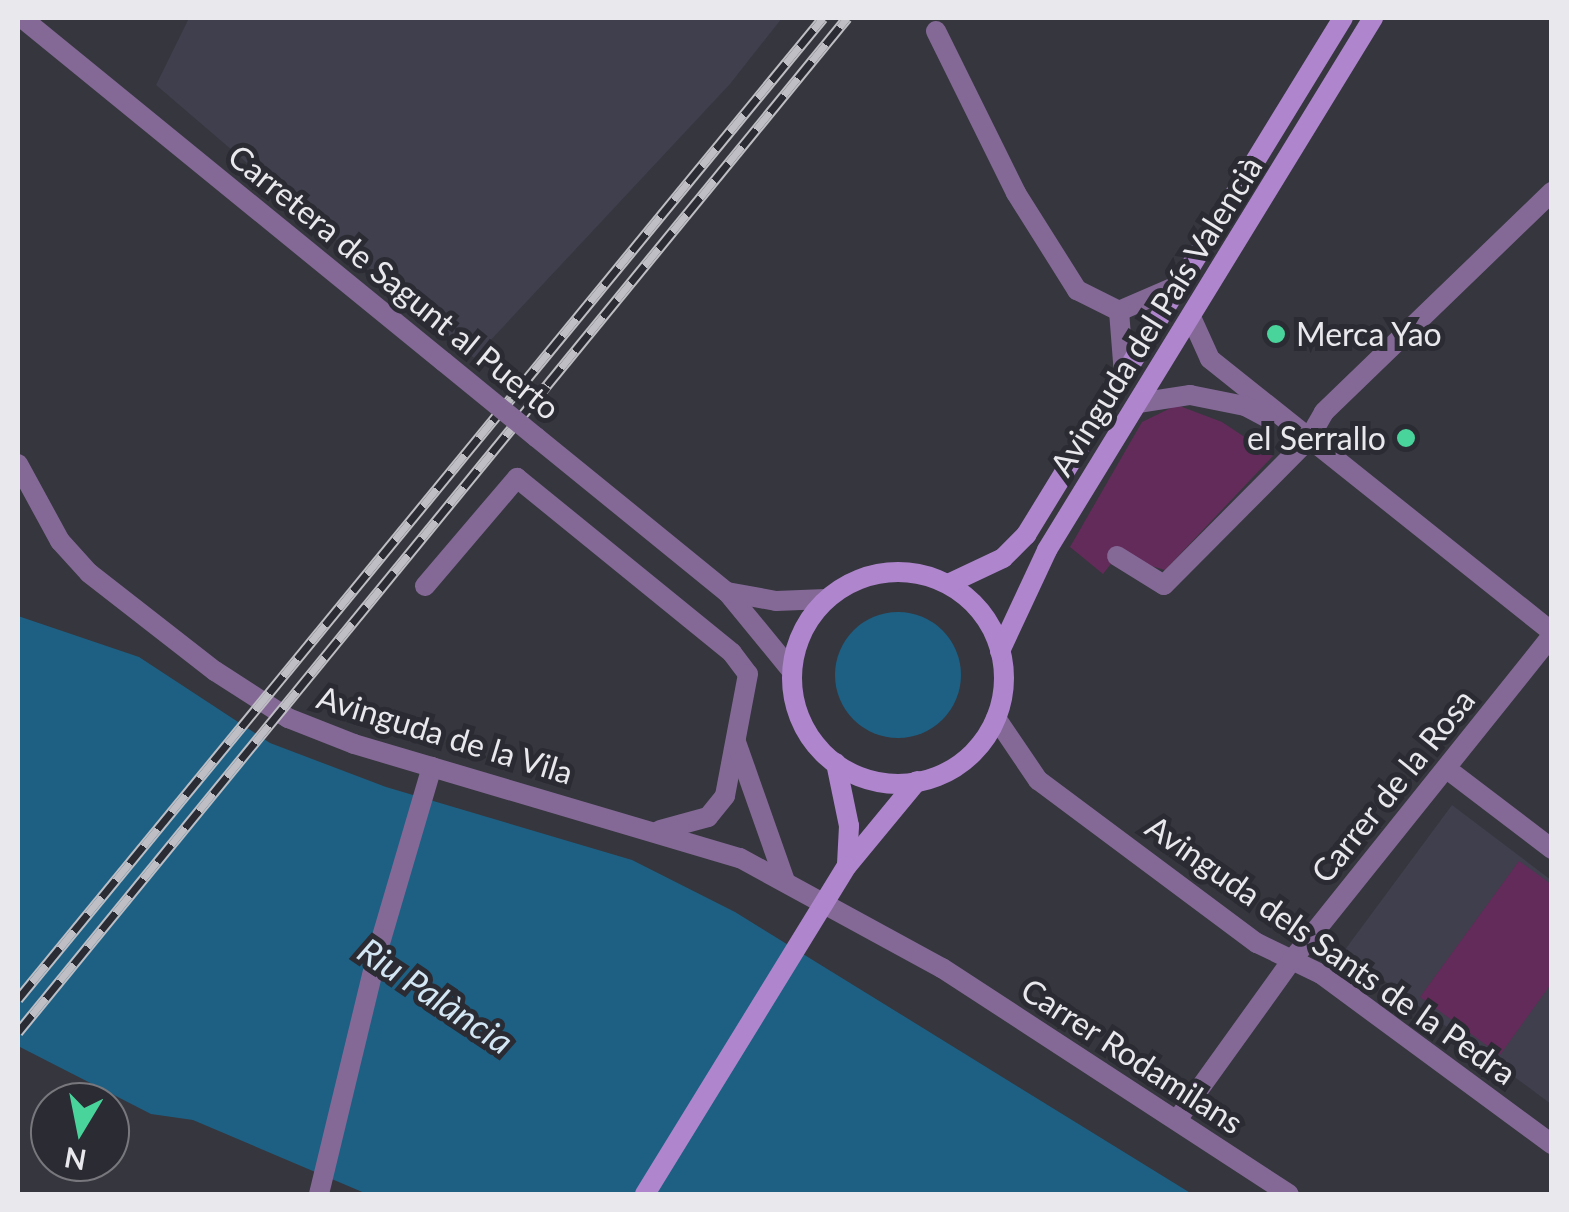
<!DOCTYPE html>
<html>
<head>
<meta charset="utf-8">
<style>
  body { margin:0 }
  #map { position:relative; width:1569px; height:1212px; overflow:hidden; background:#36363e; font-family:Lato,sans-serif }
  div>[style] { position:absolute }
  .built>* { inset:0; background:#3f3f4d }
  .green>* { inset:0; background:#632b59 }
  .water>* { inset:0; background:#1d6083 }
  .round { border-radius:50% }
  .minor>* { height:20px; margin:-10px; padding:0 10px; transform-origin:10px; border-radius:10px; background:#846997 }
  .tertiary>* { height:20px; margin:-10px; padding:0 10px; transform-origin:10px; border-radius:10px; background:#846997 }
  .secondary>* { height:20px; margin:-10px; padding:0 10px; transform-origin:10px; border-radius:10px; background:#af85ce }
  .secondary>.ring { margin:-10px; padding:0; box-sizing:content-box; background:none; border:20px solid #af85ce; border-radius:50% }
  .rail>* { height:11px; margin-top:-5.5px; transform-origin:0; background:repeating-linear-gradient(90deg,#2b2b33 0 22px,#bebec4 0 44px); box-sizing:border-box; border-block:2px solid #bebec4 }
  .tertiary-bridge>* { height:20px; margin:-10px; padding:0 10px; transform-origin:10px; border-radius:10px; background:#846997 }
  .secondary-bridge>* { height:20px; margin:-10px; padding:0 10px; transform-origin:10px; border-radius:10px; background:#af85ce }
  .dots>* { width:28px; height:28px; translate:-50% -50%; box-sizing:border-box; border:5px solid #2b2b33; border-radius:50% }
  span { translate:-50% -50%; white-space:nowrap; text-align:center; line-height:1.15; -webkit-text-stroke:10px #2b2b33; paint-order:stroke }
  .street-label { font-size:32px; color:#e8e8ed }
  .poi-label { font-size:32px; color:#e8e8ed }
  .left { translate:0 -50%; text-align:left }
  .right { translate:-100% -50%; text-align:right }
  .water-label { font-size:35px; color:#d3e6f4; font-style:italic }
  .frame { position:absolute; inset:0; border:20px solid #e8e8ed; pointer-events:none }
  .north { position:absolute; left:30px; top:1082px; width:100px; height:100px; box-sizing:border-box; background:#2b2b33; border:2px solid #77777d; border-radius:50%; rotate:190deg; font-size:28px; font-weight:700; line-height:40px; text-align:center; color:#e8e8ed }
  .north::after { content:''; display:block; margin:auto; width:35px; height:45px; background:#49d49c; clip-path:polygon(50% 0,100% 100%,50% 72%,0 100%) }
</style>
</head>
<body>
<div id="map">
  <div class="built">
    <div style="clip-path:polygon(189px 18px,782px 18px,730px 84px,474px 358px,156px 85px)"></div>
    <div style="clip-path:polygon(1452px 805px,1551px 880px,1551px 1104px,1344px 951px)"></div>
  </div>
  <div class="green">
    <div style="clip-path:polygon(1177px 405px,1222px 422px,1273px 456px,1165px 570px,1117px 556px,1103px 574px,1070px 547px,1142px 422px)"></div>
    <div style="clip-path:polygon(1519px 861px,1551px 884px,1551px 984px,1500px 1055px,1420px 997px)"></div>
  </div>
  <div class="water">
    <div class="round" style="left:835px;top:612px;width:126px;height:126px"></div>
    <div style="clip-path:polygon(18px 616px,139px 657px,270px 743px,386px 787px,632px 860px,735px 912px,1192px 1194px,367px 1194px,193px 1120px,151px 1114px,18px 1046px)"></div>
  </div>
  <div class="minor">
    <div style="left:936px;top:31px;width:181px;rotate:63.7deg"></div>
    <div style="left:1016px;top:193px;width:115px;rotate:57.8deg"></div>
    <div style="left:1077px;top:290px;width:47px;rotate:26.6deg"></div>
    <div style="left:1119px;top:311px;width:65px;rotate:-23.4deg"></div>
    <div style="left:1119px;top:311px;width:64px;rotate:85.5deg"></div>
    <div style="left:1191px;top:317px;width:46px;rotate:65.7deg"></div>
    <div style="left:1210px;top:359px;width:438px;rotate:38.6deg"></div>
    <div style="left:1138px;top:403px;width:53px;rotate:-8.7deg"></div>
    <div style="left:1190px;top:395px;width:56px;rotate:11.3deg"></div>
    <div style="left:1245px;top:406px;width:24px;rotate:28deg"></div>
    <div style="left:1117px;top:556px;width:55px;rotate:31.7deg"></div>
    <div style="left:1164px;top:585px;width:204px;rotate:-45.2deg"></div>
    <div style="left:1308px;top:440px;width:32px;rotate:-60deg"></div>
    <div style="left:1324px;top:412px;width:317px;rotate:-44deg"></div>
    <div style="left:425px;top:586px;width:142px;rotate:-49.6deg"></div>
    <div style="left:517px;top:478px;width:277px;rotate:39.1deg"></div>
    <div style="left:732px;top:653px;width:26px;rotate:53deg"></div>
    <div style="left:748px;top:674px;width:124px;rotate:100.7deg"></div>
    <div style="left:725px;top:796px;width:27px;rotate:129deg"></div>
    <div style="left:708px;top:817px;width:50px;rotate:164.8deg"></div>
    <div style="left:996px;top:718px;width:75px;rotate:55.9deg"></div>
    <div style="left:1038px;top:780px;width:273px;rotate:36.7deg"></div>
    <div style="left:1257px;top:943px;width:71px;rotate:25.8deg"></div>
    <div style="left:1321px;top:974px;width:287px;rotate:36.4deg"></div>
    <div style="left:736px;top:742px;width:147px;rotate:70.6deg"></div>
    <div style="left:1447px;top:769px;width:132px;rotate:37.3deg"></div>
    <div style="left:1177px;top:1120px;width:197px;rotate:-54.3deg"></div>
    <div style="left:1292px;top:960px;width:415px;rotate:-51.3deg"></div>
    <div style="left:319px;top:1194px;width:251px;rotate:-76.4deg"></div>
    <div style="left:378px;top:950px;width:191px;rotate:-73.6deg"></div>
  </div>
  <div class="tertiary">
    <div style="left:22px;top:18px;width:544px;rotate:39.19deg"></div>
    <div style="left:536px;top:437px;width:246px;rotate:39.1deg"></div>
    <div style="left:727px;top:592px;width:102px;rotate:50.6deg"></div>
    <div style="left:18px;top:464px;width:88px;rotate:61.4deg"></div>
    <div style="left:60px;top:541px;width:43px;rotate:47.8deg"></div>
    <div style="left:89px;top:573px;width:160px;rotate:37.9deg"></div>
    <div style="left:215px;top:671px;width:87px;rotate:32.8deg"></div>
    <div style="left:288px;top:718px;width:71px;rotate:21.5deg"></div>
    <div style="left:354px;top:744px;width:402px;rotate:16.5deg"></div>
    <div style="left:740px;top:858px;width:230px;rotate:28.6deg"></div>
    <div style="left:942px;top:968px;width:414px;rotate:33.1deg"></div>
    <div style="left:727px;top:592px;width:50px;rotate:10.4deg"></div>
    <div style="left:776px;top:601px;width:50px;rotate:-2.3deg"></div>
  </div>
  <div class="secondary">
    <div class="ring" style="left:792px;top:572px;width:192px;height:192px"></div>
    <div style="left:948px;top:584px;width:61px;rotate:-25.3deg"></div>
    <div style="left:1003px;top:558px;width:33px;rotate:-45deg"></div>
    <div style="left:1026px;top:535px;width:606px;rotate:-58.49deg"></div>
    <div style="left:1000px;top:651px;width:111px;rotate:-65deg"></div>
    <div style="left:1047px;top:550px;width:624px;rotate:-58.5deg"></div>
    <div style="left:836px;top:763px;width:64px;rotate:78.3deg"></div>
    <div style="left:849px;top:826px;width:39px;rotate:93deg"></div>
    <div style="left:847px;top:866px;width:110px;rotate:-50.5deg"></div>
  </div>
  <div class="rail">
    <div style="left:18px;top:999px;width:1269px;rotate:-50.63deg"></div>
    <div style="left:18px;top:1032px;width:1310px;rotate:-50.73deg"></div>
  </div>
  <div class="tertiary-bridge">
    <div style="left:444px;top:362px;width:119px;rotate:39.2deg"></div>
  </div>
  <div class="secondary-bridge">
    <div style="left:645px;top:1194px;width:385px;rotate:-58.4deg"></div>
  </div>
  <div class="dots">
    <div style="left:1276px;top:334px;background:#49d49c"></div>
    <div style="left:1406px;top:438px;background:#49d49c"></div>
  </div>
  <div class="street-label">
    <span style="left:394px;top:282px;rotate:39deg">Carretera de Sagunt al Puerto</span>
    <span style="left:1156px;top:316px;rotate:-58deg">Avinguda del País Valencià</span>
    <span style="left:445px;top:735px;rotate:17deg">Avinguda de la Vila</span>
    <span style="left:1393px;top:786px;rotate:-51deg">Carrer de la Rosa</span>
    <span style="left:1331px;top:950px;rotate:35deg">Avinguda dels Sants de la Pedra</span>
    <span style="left:1132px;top:1056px;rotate:33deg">Carrer Rodamilans</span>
  </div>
  <div class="poi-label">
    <span class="left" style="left:1296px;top:334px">Merca Yao</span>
    <span class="right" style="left:1386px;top:438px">el Serrallo</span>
  </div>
  <div class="water-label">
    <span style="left:436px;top:995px;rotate:34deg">Riu Palància</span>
  </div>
  <div class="frame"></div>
  <div class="north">N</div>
</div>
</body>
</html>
